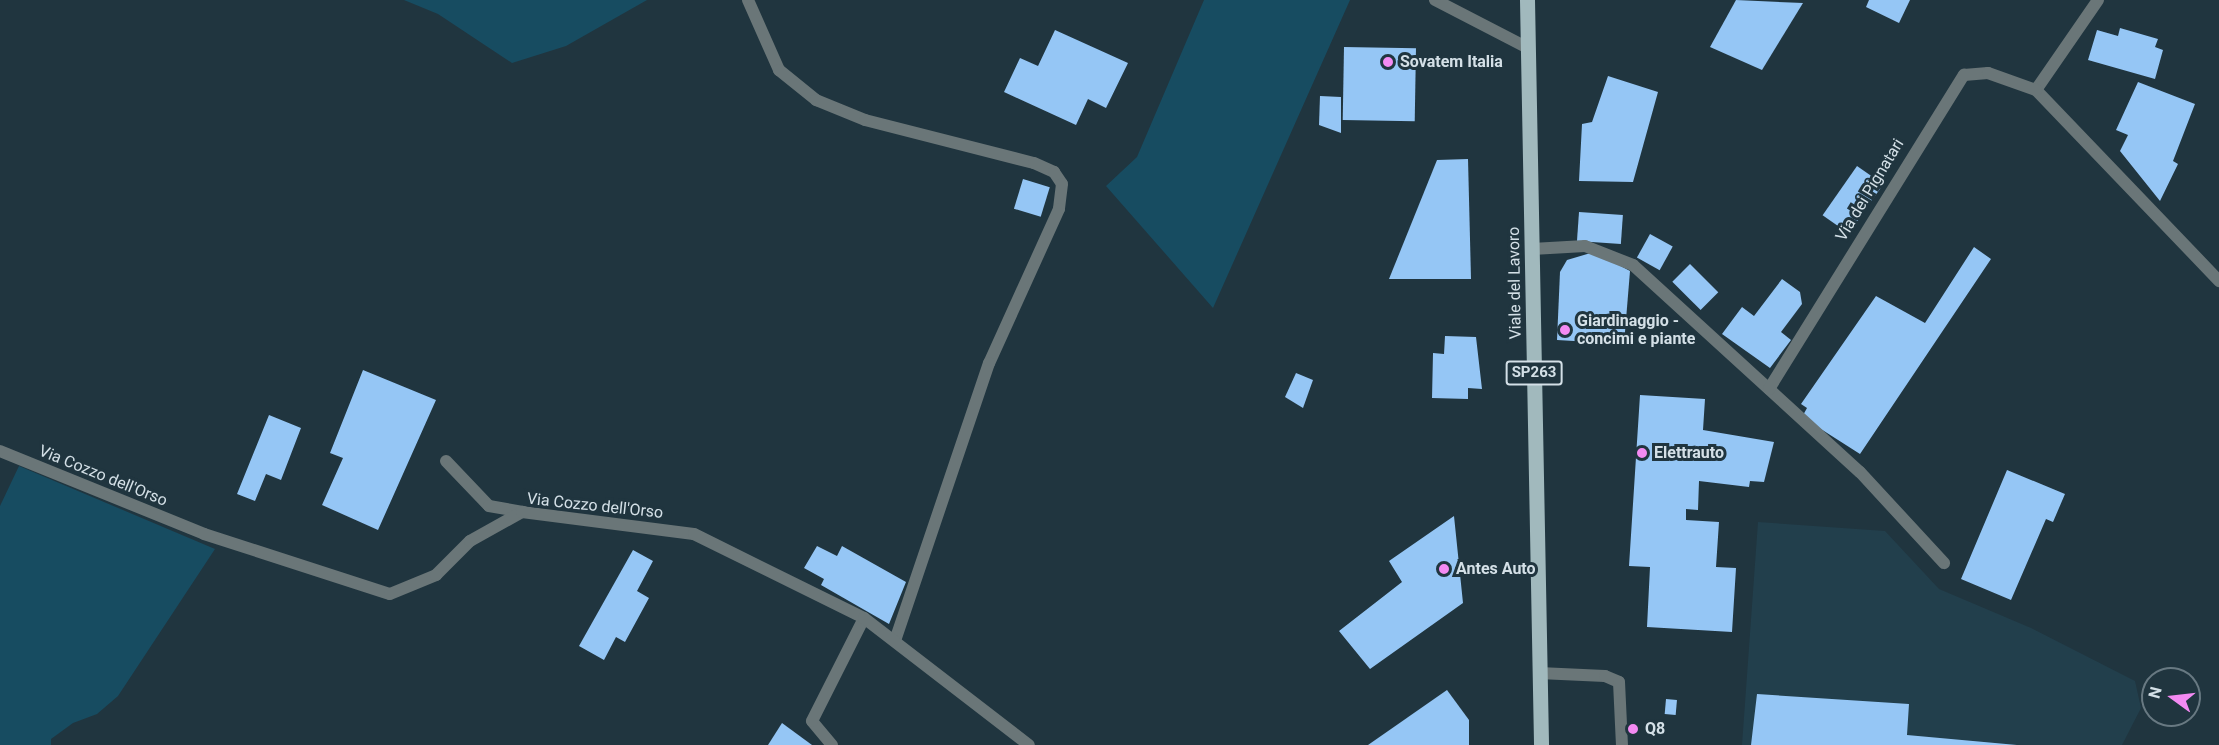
<!DOCTYPE html>
<html>
<head>
<meta charset="utf-8">
<style>
  body { margin:0 }
  #map { position:relative; width:2219px; height:745px; overflow:hidden; background:#20353f; font-family:Roboto,sans-serif }
  div>[style] { position:absolute }
  .built>* { inset:0; background:#223f4c }
  .green>* { inset:0; background:#174c61 }
  .building>* { inset:0; background:#95c6f5; transform-origin:0 0 }
  .lane>* { height:12px; margin:-6px; padding:0 6px; transform-origin:6px; border-radius:6px; background:#6a7678 }
  .street>* { height:12px; margin:-6px; padding:0 6px; transform-origin:6px; border-radius:6px; background:#6a7678 }
  .primary>* { height:15px; margin:-7.5px; padding:0 7.5px; transform-origin:7.5px; border-radius:7.5px; background:#a1b9bd }
  .dots>* { width:16px; height:16px; translate:-50% -50%; box-sizing:border-box; border:3px solid #20353f; border-radius:50% }
  span { translate:-50% -50%; white-space:nowrap; text-align:center; line-height:1.15; -webkit-text-stroke:6px #20353f; paint-order:stroke }
  .shield-label span { padding:2px 4px; background:#20353f; border:2px solid; border-radius:4px; -webkit-text-stroke-width:0 }
  .shield-label { font-size:15px; color:#d4e0e7; font-weight:700 }
  .poi-label { font-size:16px; color:#d4e0e7; font-weight:700 }
  .left { translate:0 -50%; text-align:left }
  .street-label { font-size:16px; color:#d4e0e7 }
  .north { position:absolute; left:2141px; top:667px; width:60px; height:60px; box-sizing:border-box; background:#20353f; border:2px solid #687982; border-radius:50%; rotate:285deg; font-size:16px; font-weight:700; line-height:24px; text-align:center; color:#d4e0e7 }
  .north::after { content:''; display:block; margin:auto; width:21px; height:27px; background:#f38af2; clip-path:polygon(50% 0,100% 100%,50% 72%,0 100%) }
</style>
</head>
<body>
<div id="map">
  <div class="built">
    <div style="clip-path:polygon(1758px 522px,1885px 531px,1939px 589px,2031px 628px,2135px 681px,2141px 708px,2122px 745px,1742px 745px)"></div>
  </div>
  <div class="green">
    <div style="clip-path:polygon(404px 0,647px 0,566px 46px,512px 63px,438px 14px)"></div>
    <div style="clip-path:polygon(1204px 0,1350px 0,1213px 308px,1106px 186px,1137px 157px)"></div>
    <div style="clip-path:polygon(19px 466px,215px 549px,118px 696px,97px 714px,73px 723px,51px 739px,51px 745px,0 745px,0 506px)"></div>
  </div>
  <div class="building">
    <div style="clip-path:polygon(1736px 0,1803px 3px,1762px 70px,1710px 47px)"></div>
    <div style="clip-path:polygon(1869px 0,1910px 0,1899px 23px,1866px 7px)"></div>
    <div style="clip-path:polygon(2120px 28px,2158px 39px,2155px 47px,2163px 50px,2155px 79px,2088px 60px,2097px 30px,2118px 36px)"></div>
    <div style="clip-path:polygon(1055px 30px,1128px 63px,1106px 108px,1088px 99px,1076px 125px,1004px 92px,1020px 58px,1038px 66px)"></div>
    <div style="left:1344px;top:47px;width:72px;height:73px;rotate:1deg"></div>
    <div style="clip-path:polygon(1608px 76px,1658px 92px,1633px 182px,1579px 181px,1582px 124px,1592px 122px)"></div>
    <div style="clip-path:polygon(2138px 82px,2195px 104px,2173px 161px,2178px 164px,2160px 201px,2120px 151px,2128px 135px,2116px 130px)"></div>
    <div style="clip-path:polygon(1320px 96px,1341px 97px,1341px 133px,1319px 125px)"></div>
    <div style="clip-path:polygon(1468px 159px,1471px 279px,1389px 279px,1437px 160px)"></div>
    <div style="left:1857px;top:166px;width:32px;height:60px;rotate:35deg"></div>
    <div style="left:1023px;top:179px;width:28px;height:31px;rotate:17deg"></div>
    <div style="left:1579px;top:212px;width:44px;height:29px;rotate:4deg"></div>
    <div style="left:1650px;top:234px;width:26px;height:27px;rotate:29deg"></div>
    <div style="clip-path:polygon(1974px 247px,1991px 259px,1860px 454px,1802px 417px,1807px 408px,1801px 404px,1876px 296px,1925px 323px)"></div>
    <div style="clip-path:polygon(1594px 252px,1630px 271px,1624px 344px,1557px 340px,1560px 272px,1567px 260px)"></div>
    <div style="left:1690px;top:264px;width:40px;height:25px;rotate:45deg"></div>
    <div style="clip-path:polygon(1782px 279px,1800px 292px,1802px 304px,1781px 332px,1791px 340px,1770px 368px,1722px 334px,1742px 307px,1754px 316px)"></div>
    <div style="clip-path:polygon(1445px 336px,1476px 337px,1482px 389px,1468px 388px,1468px 399px,1432px 398px,1433px 353px,1444px 354px)"></div>
    <div style="clip-path:polygon(363px 370px,436px 400px,378px 530px,322px 505px,343px 458px,330px 453px)"></div>
    <div style="clip-path:polygon(1296px 373px,1313px 380px,1303px 408px,1285px 397px)"></div>
    <div style="clip-path:polygon(1640px 395px,1705px 399px,1703px 430px,1774px 442px,1764px 482px,1750px 481px,1749px 487px,1699px 481px,1698px 510px,1686px 509px,1686px 520px,1719px 522px,1716px 567px,1736px 568px,1732px 632px,1647px 627px,1650px 567px,1629px 566px)"></div>
    <div style="clip-path:polygon(269px 415px,301px 428px,281px 480px,266px 474px,255px 501px,237px 494px)"></div>
    <div style="clip-path:polygon(2007px 470px,2065px 494px,2053px 522px,2046px 519px,2011px 600px,1961px 579px)"></div>
    <div style="clip-path:polygon(1454px 516px,1463px 603px,1370px 669px,1339px 631px,1402px 582px,1389px 561px)"></div>
    <div style="clip-path:polygon(817px 546px,837px 556px,842px 546px,906px 582px,889px 624px,821px 585px,824px 579px,804px 568px)"></div>
    <div style="clip-path:polygon(633px 550px,653px 561px,637px 591px,649px 598px,625px 642px,616px 637px,604px 660px,579px 646px)"></div>
    <div style="clip-path:polygon(1447px 690px,1469px 720px,1469px 745px,1368px 745px)"></div>
    <div style="clip-path:polygon(1757px 694px,1909px 704px,1907px 735px,2017px 745px,1751px 745px)"></div>
    <div style="left:1666px;top:699px;width:11px;height:15px;rotate:5deg"></div>
    <div style="clip-path:polygon(782px 723px,812px 745px,768px 745px)"></div>
  </div>
  <div class="lane">
    <div style="left:748px;top:0;width:77px;rotate:66.1deg"></div>
    <div style="left:779px;top:70px;width:48px;rotate:39deg"></div>
    <div style="left:816px;top:100px;width:53px;rotate:22.2deg"></div>
    <div style="left:865px;top:120px;width:174px;rotate:14.3deg"></div>
    <div style="left:1034px;top:163px;width:22px;rotate:24deg"></div>
    <div style="left:1054px;top:172px;width:14px;rotate:56deg"></div>
    <div style="left:1062px;top:184px;width:25px;rotate:97deg"></div>
    <div style="left:1059px;top:209px;width:169px;rotate:114.4deg"></div>
    <div style="left:989px;top:363px;width:293px;rotate:108.7deg"></div>
    <div style="left:2098px;top:0;width:109px;rotate:124.6deg"></div>
    <div style="left:2036px;top:90px;width:265px;rotate:46.2deg"></div>
    <div style="left:446px;top:461px;width:62px;rotate:46.3deg"></div>
    <div style="left:489px;top:506px;width:34px;rotate:10deg"></div>
    <div style="left:1539px;top:673px;width:66px;rotate:2.6deg"></div>
    <div style="left:1605px;top:676px;width:15px;rotate:23deg"></div>
    <div style="left:1619px;top:682px;width:63px;rotate:87.3deg"></div>
    <div style="left:832px;top:745px;width:31px;rotate:-130deg"></div>
    <div style="left:812px;top:721px;width:115px;rotate:-63.2deg"></div>
  </div>
  <div class="street">
    <div style="left:1435px;top:0;width:105px;rotate:27.3deg"></div>
    <div style="left:1532px;top:249px;width:53px;rotate:-3.2deg"></div>
    <div style="left:1585px;top:246px;width:52px;rotate:21.6deg"></div>
    <div style="left:1633px;top:265px;width:307px;rotate:42.4deg"></div>
    <div style="left:1860px;top:472px;width:124px;rotate:47.3deg"></div>
    <div style="left:1769px;top:389px;width:370px;rotate:-58.2deg"></div>
    <div style="left:1964px;top:75px;width:24px;rotate:-5deg"></div>
    <div style="left:1988px;top:73px;width:51px;rotate:19.5deg"></div>
    <div style="left:0;top:451px;width:220px;rotate:22.1deg"></div>
    <div style="left:204px;top:534px;width:195px;rotate:17.9deg"></div>
    <div style="left:390px;top:594px;width:50px;rotate:-22.4deg"></div>
    <div style="left:436px;top:575px;width:48px;rotate:-45deg"></div>
    <div style="left:470px;top:541px;width:60px;rotate:-29.1deg"></div>
    <div style="left:522px;top:512px;width:173px;rotate:7.3deg"></div>
    <div style="left:694px;top:534px;width:190px;rotate:26.3deg"></div>
    <div style="left:864px;top:618px;width:208px;rotate:37.6deg"></div>
  </div>
  <div class="primary">
    <div style="left:1527px;top:0;width:745px;rotate:88.92deg"></div>
  </div>
  <div class="dots">
    <div style="left:1388px;top:62px;background:#f38af2"></div>
    <div style="left:1565px;top:330px;background:#f38af2"></div>
    <div style="left:1642px;top:453px;background:#f38af2"></div>
    <div style="left:1444px;top:569px;background:#f38af2"></div>
    <div style="left:1633px;top:729px;background:#f38af2"></div>
  </div>
  <div class="shield-label">
    <span style="left:1534px;top:373px">SP263</span>
  </div>
  <div class="poi-label">
    <span class="left" style="left:1400px;top:62px">Sovatem Italia</span>
    <span class="left" style="left:1577px;top:330px">Giardinaggio -<br>concimi e piante</span>
    <span class="left" style="left:1654px;top:453px">Elettrauto</span>
    <span class="left" style="left:1456px;top:569px">Antes Auto</span>
    <span class="left" style="left:1645px;top:729px">Q8</span>
  </div>
  <div class="street-label">
    <span style="left:1870px;top:190px;rotate:-59deg">Via dei Pignatari</span>
    <span style="left:1515px;top:283px;rotate:-91deg">Viale del Lavoro</span>
    <span style="left:103px;top:476px;rotate:22deg">Via Cozzo dell'Orso</span>
    <span style="left:595px;top:506px;rotate:6deg">Via Cozzo dell'Orso</span>
  </div>
  <div class="north">N</div>
</div>
</body>
</html>
